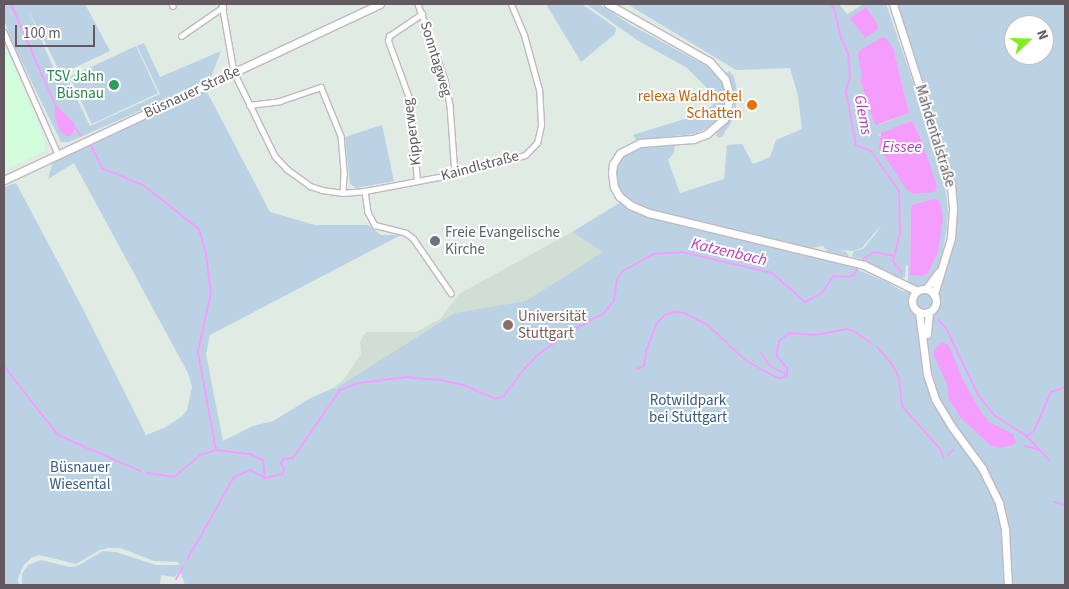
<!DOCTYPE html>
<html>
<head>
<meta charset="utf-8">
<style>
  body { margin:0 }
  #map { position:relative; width:1069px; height:589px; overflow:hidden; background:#e0ece3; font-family:"Source Sans 3",sans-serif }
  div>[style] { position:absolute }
  .commercial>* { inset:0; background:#d3fedd }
  .education>* { inset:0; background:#d1ded4 }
  .green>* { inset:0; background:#bbd2e5; transform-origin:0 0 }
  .water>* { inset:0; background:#f59dff }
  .stream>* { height:2px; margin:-1px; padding:0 1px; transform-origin:1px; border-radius:1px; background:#f59dff }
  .roads { filter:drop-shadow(1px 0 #c0b8bf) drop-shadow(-1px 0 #c0b8bf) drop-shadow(0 1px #c0b8bf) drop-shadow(0 -1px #c0b8bf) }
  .street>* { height:4.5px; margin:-2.25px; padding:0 2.25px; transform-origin:2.25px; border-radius:2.25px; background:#fff }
  .secondary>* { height:7px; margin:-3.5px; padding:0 3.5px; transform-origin:3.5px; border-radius:3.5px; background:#fff }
  .secondary>.ring { margin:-3.5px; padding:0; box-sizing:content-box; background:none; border:7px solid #fff; border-radius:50% }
  .dots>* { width:14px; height:14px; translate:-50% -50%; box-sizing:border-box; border:2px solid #fff; border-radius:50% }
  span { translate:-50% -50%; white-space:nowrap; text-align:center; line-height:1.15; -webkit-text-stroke:4px #fff; paint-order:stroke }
  .street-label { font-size:15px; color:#625961 }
  .leisure-label { font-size:15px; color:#27864d }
  .right { translate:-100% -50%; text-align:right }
  .food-label { font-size:15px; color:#c56008 }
  .worship-label { font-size:15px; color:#5b616d }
  .left { translate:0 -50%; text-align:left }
  .education-label { font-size:15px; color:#785e54 }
  .park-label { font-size:15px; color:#335c86 }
  .water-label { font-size:16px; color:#b73dbb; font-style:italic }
  .frame { position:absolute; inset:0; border:5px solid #625961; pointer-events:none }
  .north { position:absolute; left:1004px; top:15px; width:50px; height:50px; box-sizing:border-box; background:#fff; border:1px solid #c0bdc0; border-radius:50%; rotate:69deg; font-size:14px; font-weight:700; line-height:20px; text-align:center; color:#625961 }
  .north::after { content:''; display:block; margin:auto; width:18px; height:22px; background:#82ec27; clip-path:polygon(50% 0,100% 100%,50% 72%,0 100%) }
  .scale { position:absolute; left:15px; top:25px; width:80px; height:22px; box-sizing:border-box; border:2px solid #625961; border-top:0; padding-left:6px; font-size:15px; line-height:18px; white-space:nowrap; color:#625961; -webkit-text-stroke:4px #fff; paint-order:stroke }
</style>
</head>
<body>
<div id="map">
  <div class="commercial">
    <div style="clip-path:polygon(4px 44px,37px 120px,45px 144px,44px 151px,4px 170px)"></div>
  </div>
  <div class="education">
    <div style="clip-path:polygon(572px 232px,643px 278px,351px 411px,333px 388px,344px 379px,361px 354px,360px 342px,366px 332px,416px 332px,440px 319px,459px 294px)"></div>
  </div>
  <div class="green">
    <div style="clip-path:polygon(4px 4px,85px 4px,110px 51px,61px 74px,29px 11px,59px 81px,68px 80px,90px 126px,160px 94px,137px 46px,144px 43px,160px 77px,221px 51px,210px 80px,69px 142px,61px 142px,11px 40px,4px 19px)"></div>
    <div style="clip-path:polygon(546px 4px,582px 4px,616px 28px,615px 34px,581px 62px)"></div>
    <div style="clip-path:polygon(586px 4px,599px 4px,631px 25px,712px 69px,723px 83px,726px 97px,721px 116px,717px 122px,710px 127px,694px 134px,636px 140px,633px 135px,704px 113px,716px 101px,713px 94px,687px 68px,637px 40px)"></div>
    <div style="clip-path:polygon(evenodd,627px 4px,839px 4px,847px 14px,864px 4px,886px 4px,943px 169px,948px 211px,947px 228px,942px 256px,950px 260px,957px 215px,951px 170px,895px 4px,1065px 4px,1065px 585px,185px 585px,180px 570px,175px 577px,161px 575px,160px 585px,22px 585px,22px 574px,28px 565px,41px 560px,70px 567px,77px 566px,103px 551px,116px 552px,156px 565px,179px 565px,178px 562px,154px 561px,120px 548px,108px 548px,100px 550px,76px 564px,39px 555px,31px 558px,23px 566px,18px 579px,19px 585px,4px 585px,4px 187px,16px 183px,82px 307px,146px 435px,164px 428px,181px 417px,187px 410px,192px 387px,188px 373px,74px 163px,48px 179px,53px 161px,206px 90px,270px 212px,315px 225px,368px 225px,381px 235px,401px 235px,210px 335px,206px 354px,223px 441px,253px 426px,273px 421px,309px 399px,333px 388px,335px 389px,455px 313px,526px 301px,603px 252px,572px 232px,621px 202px,649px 217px,845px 264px,887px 282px,904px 292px,910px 285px,908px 280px,908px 265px,906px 266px,905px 277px,900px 279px,864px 260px,852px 257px,854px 251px,863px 249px,877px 232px,881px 225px,862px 248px,852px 251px,839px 250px,846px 252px,849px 256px,847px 256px,829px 253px,823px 246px,811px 248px,649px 210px,626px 197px,618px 186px,615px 173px,619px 161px,629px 151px,642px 146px,675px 144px,674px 153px,668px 160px,680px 193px,724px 179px,727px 145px,742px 144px,753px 164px,770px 157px,776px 140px,802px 129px,798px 96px,790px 68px,736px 70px,627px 4px,1014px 25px,1044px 25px,1044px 55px,1014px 55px,1014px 25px,627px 4px,894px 50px,909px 113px,880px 124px,873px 121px,860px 80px,894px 50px,627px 4px,911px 121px,914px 124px,923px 142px,930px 166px,925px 192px,913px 194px,879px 135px,911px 121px,627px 4px,933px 199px,910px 275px,911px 207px,914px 204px,933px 199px)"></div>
    <div style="left:136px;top:46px;width:52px;height:73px;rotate:65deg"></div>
    <div style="clip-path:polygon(729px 71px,734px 76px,737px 90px,736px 108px,731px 123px,722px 137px,718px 138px,716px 134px,728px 121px,734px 107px,734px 91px,726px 73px)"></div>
    <div style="clip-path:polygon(382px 125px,394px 181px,356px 188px,350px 184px,345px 137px)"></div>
  </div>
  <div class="water">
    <div style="clip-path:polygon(866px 7px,877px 23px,878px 29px,865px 38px,850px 18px)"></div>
    <div style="clip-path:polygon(882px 37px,887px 39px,894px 50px,909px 113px,876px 125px,873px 121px,860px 80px,862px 76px,858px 55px,859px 51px)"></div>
    <div style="clip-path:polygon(55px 104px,74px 123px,75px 128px,71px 136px,66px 136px,59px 129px,55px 118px)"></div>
    <div style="clip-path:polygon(911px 121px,914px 124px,923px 143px,937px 186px,935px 192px,913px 194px,907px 190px,879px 148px,881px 133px)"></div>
    <div style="clip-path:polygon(933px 199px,938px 200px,941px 205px,943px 219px,938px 252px,928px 273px,921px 276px,910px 275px,911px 207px,914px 204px)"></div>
    <div style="clip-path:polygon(941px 343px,947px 344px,950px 347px,963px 380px,981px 412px,989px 422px,1013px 434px,1016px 442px,1013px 445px,999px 448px,990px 445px,961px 418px,949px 400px,947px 384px,934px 356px,934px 350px)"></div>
  </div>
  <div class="stream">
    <div style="left:11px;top:4px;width:109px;rotate:66.3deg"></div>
    <div style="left:830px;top:4px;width:6px;rotate:45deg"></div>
    <div style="left:834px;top:8px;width:31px;rotate:77deg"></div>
    <div style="left:841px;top:38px;width:17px;rotate:65deg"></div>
    <div style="left:848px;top:53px;width:23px;rotate:85deg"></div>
    <div style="left:850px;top:76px;width:16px;rotate:105deg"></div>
    <div style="left:846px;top:91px;width:55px;rotate:79.5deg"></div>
    <div style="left:856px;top:145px;width:16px;rotate:22deg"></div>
    <div style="left:871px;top:151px;width:49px;rotate:55deg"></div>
    <div style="left:899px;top:191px;width:42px;rotate:88.6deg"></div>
    <div style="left:900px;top:233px;width:29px;rotate:104deg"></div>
    <div style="left:893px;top:261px;width:14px;rotate:54deg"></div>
    <div style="left:75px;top:128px;width:10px;rotate:53deg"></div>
    <div style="left:91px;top:146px;width:25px;rotate:63deg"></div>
    <div style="left:102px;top:168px;width:44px;rotate:22.5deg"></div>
    <div style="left:143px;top:185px;width:71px;rotate:38.2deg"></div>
    <div style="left:199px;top:229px;width:26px;rotate:74deg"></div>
    <div style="left:206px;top:254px;width:38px;rotate:83deg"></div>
    <div style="left:211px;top:292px;width:61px;rotate:102.2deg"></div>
    <div style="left:198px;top:352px;width:100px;rotate:79.6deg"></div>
    <div style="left:863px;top:260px;width:14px;rotate:-36deg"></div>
    <div style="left:874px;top:252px;width:20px;rotate:11deg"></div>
    <div style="left:939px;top:320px;width:13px;rotate:51deg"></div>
    <div style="left:947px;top:330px;width:72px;rotate:64.5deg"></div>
    <div style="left:978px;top:395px;width:26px;rotate:51deg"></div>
    <div style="left:994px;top:415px;width:38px;rotate:33deg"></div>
    <div style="left:1026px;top:436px;width:33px;rotate:46deg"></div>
    <div style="left:877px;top:347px;width:23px;rotate:49deg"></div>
    <div style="left:892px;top:364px;width:16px;rotate:63deg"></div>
    <div style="left:899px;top:378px;width:28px;rotate:84deg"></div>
    <div style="left:902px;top:406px;width:59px;rotate:48.4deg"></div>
    <div style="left:941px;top:450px;width:9px;rotate:72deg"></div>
    <div style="left:761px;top:352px;width:15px;rotate:58deg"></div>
    <div style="left:769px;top:365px;width:21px;rotate:29deg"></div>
    <div style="left:4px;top:366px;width:88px;rotate:52deg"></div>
    <div style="left:58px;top:435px;width:90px;rotate:23.7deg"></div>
    <div style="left:637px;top:369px;width:8px;rotate:-23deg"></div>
    <div style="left:644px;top:366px;width:15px;rotate:-82deg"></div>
    <div style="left:646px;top:351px;width:30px;rotate:-69deg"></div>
    <div style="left:657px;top:323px;width:11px;rotate:-45deg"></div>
    <div style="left:665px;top:315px;width:10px;rotate:-17deg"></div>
    <div style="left:675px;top:312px;width:9px;rotate:6deg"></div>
    <div style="left:684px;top:313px;width:28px;rotate:27deg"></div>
    <div style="left:709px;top:326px;width:50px;rotate:43.4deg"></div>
    <div style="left:745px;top:360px;width:38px;rotate:29deg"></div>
    <div style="left:778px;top:378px;width:4px"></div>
    <div style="left:782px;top:378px;width:6px;rotate:-31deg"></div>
    <div style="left:787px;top:375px;width:7px;rotate:-90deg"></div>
    <div style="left:787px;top:368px;width:16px;rotate:-130deg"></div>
    <div style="left:777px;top:356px;width:5px;rotate:-90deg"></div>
    <div style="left:777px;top:351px;width:10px;rotate:-79deg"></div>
    <div style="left:779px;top:341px;width:13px;rotate:-39deg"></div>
    <div style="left:789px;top:333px;width:27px;rotate:4deg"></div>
    <div style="left:816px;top:335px;width:31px;rotate:-11deg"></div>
    <div style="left:846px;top:329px;width:8px;rotate:14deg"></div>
    <div style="left:854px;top:331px;width:22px;rotate:36deg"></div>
    <div style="left:1027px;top:436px;width:9px;rotate:-36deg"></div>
    <div style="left:1034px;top:431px;width:43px;rotate:-66.4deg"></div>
    <div style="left:1051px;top:392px;width:15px;rotate:-20deg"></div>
    <div style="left:1024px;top:446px;width:17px;rotate:13deg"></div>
    <div style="left:948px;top:455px;width:8px;rotate:-45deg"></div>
    <div style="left:147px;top:473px;width:27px;rotate:8deg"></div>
    <div style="left:174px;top:477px;width:34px;rotate:-40deg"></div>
    <div style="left:200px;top:455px;width:17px;rotate:-17deg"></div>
    <div style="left:216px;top:450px;width:34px;rotate:7deg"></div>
    <div style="left:250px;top:454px;width:14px;rotate:25deg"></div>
    <div style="left:263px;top:460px;width:18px;rotate:84deg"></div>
    <div style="left:265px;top:478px;width:17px;rotate:-13deg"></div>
    <div style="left:282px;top:474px;width:5px;rotate:-68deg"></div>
    <div style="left:284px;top:469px;width:7px;rotate:-117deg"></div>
    <div style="left:281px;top:463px;width:4px;rotate:-63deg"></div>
    <div style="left:283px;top:459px;width:10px;rotate:-6deg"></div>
    <div style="left:293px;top:458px;width:83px;rotate:-55.3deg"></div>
    <div style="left:340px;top:390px;width:20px;rotate:-20deg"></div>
    <div style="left:359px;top:383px;width:47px;rotate:-7.3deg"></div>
    <div style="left:406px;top:377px;width:34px;rotate:5deg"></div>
    <div style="left:440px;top:380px;width:25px;rotate:12deg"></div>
    <div style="left:464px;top:385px;width:34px;rotate:24deg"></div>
    <div style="left:495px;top:399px;width:8px;rotate:-14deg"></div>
    <div style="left:503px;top:397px;width:36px;rotate:-53deg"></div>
    <div style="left:525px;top:368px;width:18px;rotate:-45deg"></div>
    <div style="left:538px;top:355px;width:39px;rotate:-37deg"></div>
    <div style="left:569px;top:332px;width:38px;rotate:-28deg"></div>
    <div style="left:603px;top:314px;width:17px;rotate:-50deg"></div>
    <div style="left:614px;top:301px;width:22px;rotate:-82deg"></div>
    <div style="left:617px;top:279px;width:10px;rotate:-53deg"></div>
    <div style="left:623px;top:271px;width:35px;rotate:-29deg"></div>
    <div style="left:654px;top:254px;width:28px;rotate:-4deg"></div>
    <div style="left:682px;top:252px;width:92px;rotate:13.1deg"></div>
    <div style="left:772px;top:273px;width:44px;rotate:41.3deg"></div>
    <div style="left:805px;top:302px;width:19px;rotate:-28deg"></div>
    <div style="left:822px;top:293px;width:20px;rotate:-57deg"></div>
    <div style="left:833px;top:276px;width:16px;rotate:4deg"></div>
    <div style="left:849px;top:277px;width:5px;rotate:-22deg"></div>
    <div style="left:854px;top:275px;width:7px;rotate:-63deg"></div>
    <div style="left:1054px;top:502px;width:11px;rotate:15deg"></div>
    <div style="left:187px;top:560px;width:95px;rotate:-60.5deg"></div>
    <div style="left:234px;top:477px;width:17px;rotate:-24deg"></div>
    <div style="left:250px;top:470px;width:17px;rotate:28deg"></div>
    <div style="left:176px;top:579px;width:14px;rotate:-60deg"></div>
  </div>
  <div class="roads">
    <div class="street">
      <div style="left:172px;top:4px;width:2px;rotate:63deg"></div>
      <div style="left:222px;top:4px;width:69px;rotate:80deg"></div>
      <div style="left:234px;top:72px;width:93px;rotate:64deg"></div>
      <div style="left:275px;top:156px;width:18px;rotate:47deg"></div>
      <div style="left:287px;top:169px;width:29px;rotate:36deg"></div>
      <div style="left:310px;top:186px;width:13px;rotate:18deg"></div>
      <div style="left:322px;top:190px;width:21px;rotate:8deg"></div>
      <div style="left:343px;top:193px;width:22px;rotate:-5deg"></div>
      <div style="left:365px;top:191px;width:92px;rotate:-10.7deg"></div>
      <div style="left:455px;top:174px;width:73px;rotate:-15.2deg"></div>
      <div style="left:525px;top:155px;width:17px;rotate:-45deg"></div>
      <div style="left:537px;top:143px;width:18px;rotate:-77deg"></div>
      <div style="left:541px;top:125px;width:35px;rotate:-93deg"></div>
      <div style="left:539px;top:90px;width:57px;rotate:-105.3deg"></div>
      <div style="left:524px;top:35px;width:34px;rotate:-113deg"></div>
      <div style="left:418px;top:4px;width:81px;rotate:70.4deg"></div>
      <div style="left:445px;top:80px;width:25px;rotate:79deg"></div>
      <div style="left:450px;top:105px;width:69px;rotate:85.9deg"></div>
      <div style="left:4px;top:32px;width:133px;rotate:66.1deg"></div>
      <div style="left:181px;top:36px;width:51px;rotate:-34.6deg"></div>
      <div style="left:249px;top:105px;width:31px;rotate:-7deg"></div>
      <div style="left:280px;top:101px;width:43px;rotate:-18.9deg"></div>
      <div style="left:321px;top:87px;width:53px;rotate:67.8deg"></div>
      <div style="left:341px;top:136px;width:38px;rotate:85deg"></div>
      <div style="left:344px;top:174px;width:19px;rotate:93deg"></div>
      <div style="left:417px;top:181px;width:80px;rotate:-95deg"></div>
      <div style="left:410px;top:101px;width:64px;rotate:-110.1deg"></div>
      <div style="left:388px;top:41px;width:5px;rotate:-79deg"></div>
      <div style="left:389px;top:36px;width:40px;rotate:-34deg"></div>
      <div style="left:365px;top:191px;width:21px;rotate:82deg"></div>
      <div style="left:368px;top:212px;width:15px;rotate:62deg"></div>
      <div style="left:375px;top:225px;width:32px;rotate:14deg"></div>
      <div style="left:406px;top:233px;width:9px;rotate:36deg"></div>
      <div style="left:413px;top:238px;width:67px;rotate:55.4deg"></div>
    </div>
    <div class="secondary">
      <div style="left:608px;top:4px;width:117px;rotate:29.6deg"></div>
      <div style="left:710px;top:62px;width:23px;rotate:49deg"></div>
      <div style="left:725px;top:79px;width:19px;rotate:74deg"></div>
      <div style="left:730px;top:97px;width:23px;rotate:105deg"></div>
      <div style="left:724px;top:119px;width:23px;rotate:139deg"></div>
      <div style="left:707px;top:134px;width:15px;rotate:160deg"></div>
      <div style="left:693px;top:139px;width:53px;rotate:175.7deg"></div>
      <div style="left:640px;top:143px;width:22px;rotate:153deg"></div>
      <div style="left:620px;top:153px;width:13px;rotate:122deg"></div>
      <div style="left:613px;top:164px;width:9px;rotate:96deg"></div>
      <div style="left:612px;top:173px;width:14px;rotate:82deg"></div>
      <div style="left:614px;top:187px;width:10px;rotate:61deg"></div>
      <div style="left:619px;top:196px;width:14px;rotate:39deg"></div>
      <div style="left:630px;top:205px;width:21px;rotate:23deg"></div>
      <div style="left:649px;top:213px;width:221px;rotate:13.6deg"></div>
      <div style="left:864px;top:265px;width:59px;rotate:26.1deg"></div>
      <div style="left:893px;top:4px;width:190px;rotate:72.2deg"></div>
      <div style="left:951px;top:185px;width:24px;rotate:85deg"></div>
      <div style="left:953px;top:209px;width:29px;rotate:94deg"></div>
      <div style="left:951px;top:238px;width:59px;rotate:106.9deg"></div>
      <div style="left:4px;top:180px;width:415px;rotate:-25.1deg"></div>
      <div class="ring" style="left:912px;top:289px;width:17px;height:17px"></div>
      <div style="left:926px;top:289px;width:21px;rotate:-53deg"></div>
      <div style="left:919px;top:312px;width:63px;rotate:82.6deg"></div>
      <div style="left:927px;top:374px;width:26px;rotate:72deg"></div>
      <div style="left:935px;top:399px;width:33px;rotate:59deg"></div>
      <div style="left:952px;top:427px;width:51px;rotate:53.8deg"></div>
      <div style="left:982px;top:468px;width:39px;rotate:64deg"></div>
      <div style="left:999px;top:503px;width:28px;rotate:77deg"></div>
      <div style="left:1005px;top:530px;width:55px;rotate:86.9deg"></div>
      <div style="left:927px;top:334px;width:22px;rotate:-85deg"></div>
    </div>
  </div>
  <div class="dots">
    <div style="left:114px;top:85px;background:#2e9e5b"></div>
    <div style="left:752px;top:105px;background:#e8710a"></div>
    <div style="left:435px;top:241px;background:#6b7280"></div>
    <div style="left:508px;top:325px;background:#8d6e63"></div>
  </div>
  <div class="street-label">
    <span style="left:436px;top:59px;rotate:73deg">Sonntagweg</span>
    <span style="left:192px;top:92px;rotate:-25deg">Büsnauer Straße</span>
    <span style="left:412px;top:132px;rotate:-97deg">Kipperweg</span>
    <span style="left:935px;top:136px;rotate:73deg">Mahdentalstraße</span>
    <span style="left:480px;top:166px;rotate:-15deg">Kaindlstraße</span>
  </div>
  <div class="leisure-label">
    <span class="right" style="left:104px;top:85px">TSV Jahn<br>Büsnau</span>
  </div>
  <div class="food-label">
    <span class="right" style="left:742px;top:105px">relexa Waldhotel<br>Schatten</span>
  </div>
  <div class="worship-label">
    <span class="left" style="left:445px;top:241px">Freie Evangelische<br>Kirche</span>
  </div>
  <div class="education-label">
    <span class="left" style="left:518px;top:325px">Universität<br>Stuttgart</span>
  </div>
  <div class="park-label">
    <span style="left:688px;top:409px">Rotwildpark<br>bei Stuttgart</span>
    <span style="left:80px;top:476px">Büsnauer<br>Wiesental</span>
  </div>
  <div class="water-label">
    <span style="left:863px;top:115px;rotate:80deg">Glems</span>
    <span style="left:902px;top:147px">Eissee</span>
    <span style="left:729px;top:252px;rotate:13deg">Katzenbach</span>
  </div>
  <div class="frame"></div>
  <div class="north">N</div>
  <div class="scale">100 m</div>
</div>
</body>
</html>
